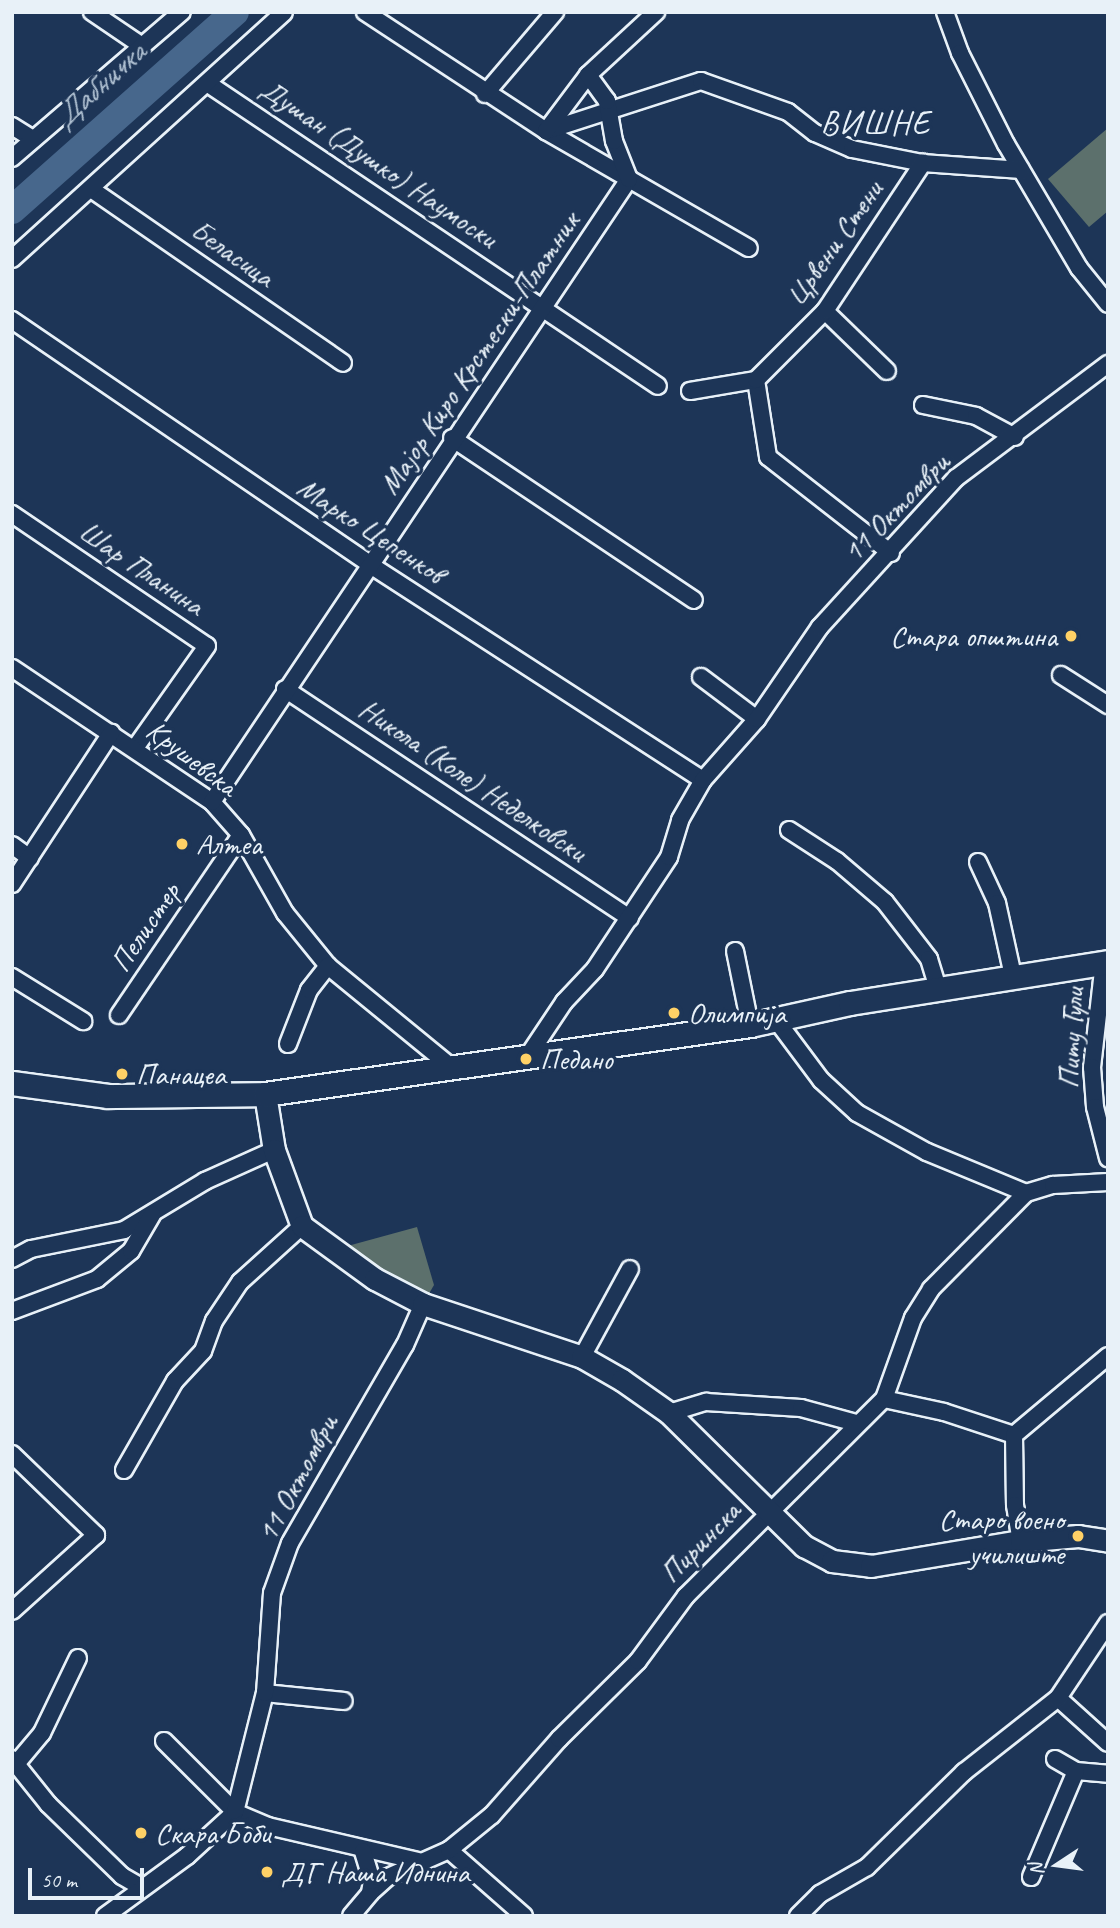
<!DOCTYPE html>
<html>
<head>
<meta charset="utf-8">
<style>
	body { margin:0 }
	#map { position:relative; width:1120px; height:1928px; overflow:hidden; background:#1d3557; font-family:Caveat,sans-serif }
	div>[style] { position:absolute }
	.green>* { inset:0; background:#5c706c }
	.river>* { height:28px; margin:-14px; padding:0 14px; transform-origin:14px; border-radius:14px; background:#47678c }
	.roads { filter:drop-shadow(2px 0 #e8f1f8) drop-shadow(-2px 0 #e8f1f8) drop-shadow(0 2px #e8f1f8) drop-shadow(0 -2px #e8f1f8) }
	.minor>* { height:16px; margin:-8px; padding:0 8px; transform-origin:8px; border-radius:8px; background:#1d3557 }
	.tertiary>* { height:21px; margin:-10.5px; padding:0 10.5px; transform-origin:10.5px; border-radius:10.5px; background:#1d3557 }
	.secondary>* { height:23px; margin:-11.5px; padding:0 11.5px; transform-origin:11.5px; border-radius:11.5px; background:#1d3557 }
	.dots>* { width:19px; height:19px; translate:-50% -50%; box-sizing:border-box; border:4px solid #1d3557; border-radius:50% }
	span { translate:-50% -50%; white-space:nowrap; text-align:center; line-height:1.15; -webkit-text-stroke:7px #1d3557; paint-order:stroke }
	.street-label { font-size:30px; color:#e8f1f8 }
	.poi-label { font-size:30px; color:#e8f1f8 }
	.right { translate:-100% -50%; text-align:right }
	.left { translate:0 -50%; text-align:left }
	.water-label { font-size:32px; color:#b0c1d2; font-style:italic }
	.quarter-label { font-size:33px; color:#e8f1f8; letter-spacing:2px }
	.frame { position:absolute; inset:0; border:14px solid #e8f1f8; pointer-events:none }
	.north { position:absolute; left:1022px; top:1830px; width:70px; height:70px; -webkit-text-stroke:5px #1d3557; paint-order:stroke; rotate:257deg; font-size:19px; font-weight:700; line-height:28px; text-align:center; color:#e8f1f8 }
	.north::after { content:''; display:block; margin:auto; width:24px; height:32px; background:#e8f1f8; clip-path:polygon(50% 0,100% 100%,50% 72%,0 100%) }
	.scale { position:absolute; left:28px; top:1868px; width:116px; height:32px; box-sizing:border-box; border:4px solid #e8f1f8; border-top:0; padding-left:9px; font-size:21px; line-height:24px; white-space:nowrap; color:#e8f1f8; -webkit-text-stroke:5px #1d3557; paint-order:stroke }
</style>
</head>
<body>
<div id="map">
	<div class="green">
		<i style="clip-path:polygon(1108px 128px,1108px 211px,1089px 227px,1048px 179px)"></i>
		<i style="clip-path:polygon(417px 1227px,434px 1285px,423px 1304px,333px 1250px)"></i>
	</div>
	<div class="river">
		<i style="left:12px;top:210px;width:298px;rotate:-41.6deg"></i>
	</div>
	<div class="roads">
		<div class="minor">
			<i style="left:92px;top:12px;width:60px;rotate:34.2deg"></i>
			<i style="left:365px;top:12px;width:217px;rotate:33.3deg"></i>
			<i style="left:546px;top:131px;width:234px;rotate:30deg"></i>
			<i style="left:945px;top:12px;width:44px;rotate:69.9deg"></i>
			<i style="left:960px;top:53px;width:102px;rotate:63.2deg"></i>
			<i style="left:1006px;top:144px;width:144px;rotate:59.5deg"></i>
			<i style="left:1079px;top:268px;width:46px;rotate:51.1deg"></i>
			<i style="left:207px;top:83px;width:543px;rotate:33.89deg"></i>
			<i style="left:485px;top:94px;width:108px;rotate:-49.5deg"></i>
			<i style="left:12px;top:126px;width:25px;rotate:32deg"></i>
			<i style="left:546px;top:131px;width:163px;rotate:-17.9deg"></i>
			<i style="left:701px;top:81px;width:92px;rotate:19.6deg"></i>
			<i style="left:788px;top:112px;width:34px;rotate:38deg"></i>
			<i style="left:815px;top:133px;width:40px;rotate:23.4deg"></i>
			<i style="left:852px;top:149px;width:72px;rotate:11.2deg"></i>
			<i style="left:923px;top:163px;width:98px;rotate:4.1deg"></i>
			<i style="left:546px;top:131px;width:70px;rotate:-53.1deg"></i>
			<i style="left:588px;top:75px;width:93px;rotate:-42.8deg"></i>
			<i style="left:12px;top:158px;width:224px;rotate:-40.7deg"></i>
			<i style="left:91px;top:189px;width:306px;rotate:34.6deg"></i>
			<i style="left:12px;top:259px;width:367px;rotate:-42.2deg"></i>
			<i style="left:825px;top:311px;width:86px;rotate:44.1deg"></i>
			<i style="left:12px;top:320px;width:436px;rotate:34.3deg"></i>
			<i style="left:372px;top:566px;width:394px;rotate:32.9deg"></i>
			<i style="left:756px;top:380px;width:78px;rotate:81.1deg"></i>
			<i style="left:768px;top:457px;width:156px;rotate:38deg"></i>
			<i style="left:690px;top:391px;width:67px;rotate:-9.5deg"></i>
			<i style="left:756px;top:380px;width:98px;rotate:-45deg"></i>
			<i style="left:825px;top:311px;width:178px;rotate:-56.5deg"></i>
			<i style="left:923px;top:405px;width:54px;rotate:11.7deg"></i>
			<i style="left:976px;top:416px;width:44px;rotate:28.3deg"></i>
			<i style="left:452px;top:438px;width:291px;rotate:33.8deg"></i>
			<i style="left:12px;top:514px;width:235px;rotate:34.1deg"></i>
			<i style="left:207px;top:646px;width:125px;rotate:125.2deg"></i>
			<i style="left:12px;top:668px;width:241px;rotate:33.8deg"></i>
			<i style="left:212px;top:802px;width:44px;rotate:48.7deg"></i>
			<i style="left:241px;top:835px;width:90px;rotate:60.6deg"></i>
			<i style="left:285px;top:913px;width:68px;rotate:50.9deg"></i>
			<i style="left:328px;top:966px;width:164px;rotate:39.3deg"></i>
			<i style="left:1061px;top:675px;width:56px;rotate:32.6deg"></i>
			<i style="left:701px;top:677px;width:70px;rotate:36.9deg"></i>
			<i style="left:285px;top:689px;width:414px;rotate:33.6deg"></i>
			<i style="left:212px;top:802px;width:750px;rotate:-56.2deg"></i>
			<i style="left:629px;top:179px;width:41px;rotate:-111.5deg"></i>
			<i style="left:614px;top:141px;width:41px;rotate:-99.9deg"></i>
			<i style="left:607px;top:101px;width:32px;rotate:-126deg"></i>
			<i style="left:789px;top:830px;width:57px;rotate:32.9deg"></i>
			<i style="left:837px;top:861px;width:63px;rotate:40.5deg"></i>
			<i style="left:885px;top:902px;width:72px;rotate:52.3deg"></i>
			<i style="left:929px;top:959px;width:31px;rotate:73deg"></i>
			<i style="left:12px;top:845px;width:22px;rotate:36deg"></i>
			<i style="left:978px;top:862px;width:45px;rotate:65.1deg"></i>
			<i style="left:997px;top:903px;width:75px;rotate:77.6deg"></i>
			<i style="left:12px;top:884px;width:181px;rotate:-56.7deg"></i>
			<i style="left:735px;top:951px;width:76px;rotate:78.5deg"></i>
			<i style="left:1104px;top:962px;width:106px;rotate:96.5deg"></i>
			<i style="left:1092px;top:1067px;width:40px;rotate:85.7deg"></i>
			<i style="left:1095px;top:1107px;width:53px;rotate:75.7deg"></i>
			<i style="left:12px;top:977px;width:84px;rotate:31.8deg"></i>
			<i style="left:119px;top:1015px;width:217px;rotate:-55.9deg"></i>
			<i style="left:777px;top:1021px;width:74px;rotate:53.3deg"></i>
			<i style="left:821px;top:1080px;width:49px;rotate:42.5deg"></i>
			<i style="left:857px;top:1113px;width:80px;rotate:29.1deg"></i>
			<i style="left:927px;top:1152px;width:107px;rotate:22.5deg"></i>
			<i style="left:1026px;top:1193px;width:28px;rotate:-17deg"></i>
			<i style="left:1053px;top:1185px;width:55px;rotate:-3.1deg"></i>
			<i style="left:288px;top:1044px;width:58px;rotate:-68.7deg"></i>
			<i style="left:309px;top:990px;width:31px;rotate:-52deg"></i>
			<i style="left:526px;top:1059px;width:69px;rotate:-56.3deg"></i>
			<i style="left:564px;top:1002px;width:45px;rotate:-46.8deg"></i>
			<i style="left:595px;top:969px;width:134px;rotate:-56.5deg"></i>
			<i style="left:669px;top:857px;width:39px;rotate:-73deg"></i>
			<i style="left:680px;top:820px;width:46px;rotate:-60.1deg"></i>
			<i style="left:703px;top:780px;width:81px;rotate:-48.5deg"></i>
			<i style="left:757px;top:719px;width:112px;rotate:-55.6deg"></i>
			<i style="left:820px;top:627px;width:202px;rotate:-47.6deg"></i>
			<i style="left:956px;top:478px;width:190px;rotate:-36.9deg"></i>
			<i style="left:12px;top:1259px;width:21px;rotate:-28deg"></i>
			<i style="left:31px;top:1249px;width:95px;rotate:-11.5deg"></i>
			<i style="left:124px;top:1230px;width:95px;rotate:-31.2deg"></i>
			<i style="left:205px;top:1181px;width:76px;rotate:-24.2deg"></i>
			<i style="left:12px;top:1311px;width:91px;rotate:-20.6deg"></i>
			<i style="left:97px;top:1279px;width:44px;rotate:-39.5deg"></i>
			<i style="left:131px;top:1251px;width:42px;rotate:-59.7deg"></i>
			<i style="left:582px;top:1357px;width:100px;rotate:-61.4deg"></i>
			<i style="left:884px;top:1399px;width:61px;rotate:12.2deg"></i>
			<i style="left:944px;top:1412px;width:74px;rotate:18.2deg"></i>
			<i style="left:669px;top:1413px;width:39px;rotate:-17deg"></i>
			<i style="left:706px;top:1402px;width:95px;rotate:3.6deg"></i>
			<i style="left:801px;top:1408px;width:57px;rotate:15.3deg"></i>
			<i style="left:1014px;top:1435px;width:123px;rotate:-40deg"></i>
			<i style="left:1014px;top:1435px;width:70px;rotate:89.2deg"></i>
			<i style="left:1015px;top:1505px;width:36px;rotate:81deg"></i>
			<i style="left:12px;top:1454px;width:117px;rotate:44deg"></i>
			<i style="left:96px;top:1535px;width:113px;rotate:137.9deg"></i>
			<i style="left:124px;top:1470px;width:103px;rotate:-60.2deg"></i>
			<i style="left:175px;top:1381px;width:41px;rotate:-47deg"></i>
			<i style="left:203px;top:1351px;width:32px;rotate:-70deg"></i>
			<i style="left:214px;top:1321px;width:47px;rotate:-56.3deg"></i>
			<i style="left:240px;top:1282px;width:84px;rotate:-42.1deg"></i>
			<i style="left:265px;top:1693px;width:79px;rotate:5.8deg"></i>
			<i style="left:1058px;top:1698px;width:67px;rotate:42deg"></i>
			<i style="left:164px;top:1741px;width:100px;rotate:45deg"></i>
			<i style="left:235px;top:1812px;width:36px;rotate:23deg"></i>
			<i style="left:268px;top:1826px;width:154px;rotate:13.1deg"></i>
			<i style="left:12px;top:1759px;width:58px;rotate:51.3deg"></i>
			<i style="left:48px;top:1804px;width:103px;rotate:44.2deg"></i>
			<i style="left:122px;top:1876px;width:20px;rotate:30deg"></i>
			<i style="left:1055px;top:1759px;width:24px;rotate:30deg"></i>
			<i style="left:1076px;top:1771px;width:32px;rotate:5deg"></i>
			<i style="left:16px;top:1764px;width:40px;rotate:-50deg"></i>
			<i style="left:42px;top:1733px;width:83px;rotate:-64.4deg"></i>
			<i style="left:449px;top:1850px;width:100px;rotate:41.3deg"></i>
			<i style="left:1031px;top:1877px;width:115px;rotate:-67deg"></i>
			<i style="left:370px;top:1893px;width:24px;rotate:-42deg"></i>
			<i style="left:388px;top:1877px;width:67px;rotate:-23.9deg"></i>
			<i style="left:449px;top:1850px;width:55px;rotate:-39.1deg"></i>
			<i style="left:492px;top:1815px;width:101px;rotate:-48.6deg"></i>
			<i style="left:559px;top:1739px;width:111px;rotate:-44.6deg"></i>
			<i style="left:638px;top:1661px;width:81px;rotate:-53.6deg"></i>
			<i style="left:686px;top:1596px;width:279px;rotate:-44.9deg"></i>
			<i style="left:884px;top:1399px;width:86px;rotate:-70.3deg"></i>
			<i style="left:913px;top:1318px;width:34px;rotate:-58deg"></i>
			<i style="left:931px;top:1289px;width:135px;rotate:-45.3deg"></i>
			<i style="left:105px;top:1916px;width:102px;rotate:-36.2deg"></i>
			<i style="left:187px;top:1856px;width:65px;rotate:-42.5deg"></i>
			<i style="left:235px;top:1812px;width:123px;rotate:-75.9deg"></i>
			<i style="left:265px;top:1693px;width:100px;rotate:-86deg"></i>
			<i style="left:272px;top:1593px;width:53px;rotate:-70.2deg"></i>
			<i style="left:290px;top:1543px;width:229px;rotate:-59.9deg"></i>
			<i style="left:405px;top:1345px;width:45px;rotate:-66.3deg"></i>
			<i style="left:351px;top:1916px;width:30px;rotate:-50deg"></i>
			<i style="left:370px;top:1893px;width:12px;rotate:-81deg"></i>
			<i style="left:372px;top:1881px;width:31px;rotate:-107deg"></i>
			<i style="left:798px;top:1916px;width:31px;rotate:-45deg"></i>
			<i style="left:820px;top:1894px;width:54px;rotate:-29.9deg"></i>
			<i style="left:867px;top:1867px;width:136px;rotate:-44.4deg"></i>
			<i style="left:964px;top:1772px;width:120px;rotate:-38.2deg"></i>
			<i style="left:1058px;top:1698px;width:90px;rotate:-56.3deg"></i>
		</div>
		<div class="tertiary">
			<i style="left:265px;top:1094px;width:57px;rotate:80.9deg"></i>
			<i style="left:274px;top:1150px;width:81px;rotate:69.8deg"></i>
			<i style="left:302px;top:1226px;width:90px;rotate:36deg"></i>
			<i style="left:375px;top:1279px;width:54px;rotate:27.5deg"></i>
			<i style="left:423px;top:1304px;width:168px;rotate:18.4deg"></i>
			<i style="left:582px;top:1357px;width:46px;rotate:29.9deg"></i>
			<i style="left:622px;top:1380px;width:57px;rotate:35.1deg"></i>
			<i style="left:669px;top:1413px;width:190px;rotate:44.6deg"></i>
			<i style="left:804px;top:1546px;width:32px;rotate:28deg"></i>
			<i style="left:832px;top:1561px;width:39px;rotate:7deg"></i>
			<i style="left:871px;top:1566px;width:152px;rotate:-9.5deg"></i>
			<i style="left:1021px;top:1541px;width:57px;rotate:-5deg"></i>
			<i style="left:1078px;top:1536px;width:30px;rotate:9deg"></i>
		</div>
		<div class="secondary">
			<i style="left:12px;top:1083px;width:97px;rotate:7.7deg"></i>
			<i style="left:108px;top:1096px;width:157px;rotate:-0.7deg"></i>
			<i style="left:265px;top:1094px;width:490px;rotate:-8.1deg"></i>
			<i style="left:750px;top:1025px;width:102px;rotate:-12.4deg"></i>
			<i style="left:850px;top:1003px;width:261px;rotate:-9deg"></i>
		</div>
	</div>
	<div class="dots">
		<i style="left:1071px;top:636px;background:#ffd166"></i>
		<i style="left:182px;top:844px;background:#ffd166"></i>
		<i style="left:674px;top:1013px;background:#ffd166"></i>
		<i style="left:526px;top:1059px;background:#ffd166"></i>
		<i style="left:122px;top:1074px;background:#ffd166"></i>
		<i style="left:1078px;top:1536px;background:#ffd166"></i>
		<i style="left:141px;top:1833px;background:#ffd166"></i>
		<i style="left:267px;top:1872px;background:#ffd166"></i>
	</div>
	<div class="street-label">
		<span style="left:379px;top:163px;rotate:34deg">Душан (Душко) Наумоски</span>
		<span style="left:834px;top:243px;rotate:-55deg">Црвени Стени</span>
		<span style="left:233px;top:253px;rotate:35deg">Беласица</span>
		<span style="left:479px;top:353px;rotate:-56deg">Мајор Киро Крстески-Платник</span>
		<span style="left:896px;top:507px;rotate:-46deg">11 Октомври</span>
		<span style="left:371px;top:530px;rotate:33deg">Марко Цепенков</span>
		<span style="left:142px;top:568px;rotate:34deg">Шар Планина</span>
		<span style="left:192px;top:758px;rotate:37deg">Крушевска</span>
		<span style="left:473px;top:780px;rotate:34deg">Никола (Коле) Неделковски</span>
		<span style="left:145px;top:927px;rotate:-56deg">Пелистер</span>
		<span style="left:1071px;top:1038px;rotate:-87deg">Питу Гули</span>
		<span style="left:297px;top:1478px;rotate:-62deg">11 Октомври</span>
		<span style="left:700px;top:1542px;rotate:-46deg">Пиринска</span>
	</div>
	<div class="poi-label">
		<span class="right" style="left:1057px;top:636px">Стара општина</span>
		<span class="left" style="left:196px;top:844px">Алтеа</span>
		<span class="left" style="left:688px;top:1013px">Олимпија</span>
		<span class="left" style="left:540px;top:1059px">Педано</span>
		<span class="left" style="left:136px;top:1074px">Панацеа</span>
		<span class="right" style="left:1064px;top:1536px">Старо воено<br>училиште</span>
		<span class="left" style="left:155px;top:1833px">Скара Боби</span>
		<span class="left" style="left:281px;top:1872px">ДГ Наша Иднина</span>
	</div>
	<div class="water-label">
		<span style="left:100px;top:85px;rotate:-42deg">Дабничка</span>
	</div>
	<div class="quarter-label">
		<span style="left:876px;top:124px">ВИШНЕ</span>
	</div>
	<div class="frame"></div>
	<div class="north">N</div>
	<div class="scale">50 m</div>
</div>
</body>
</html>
